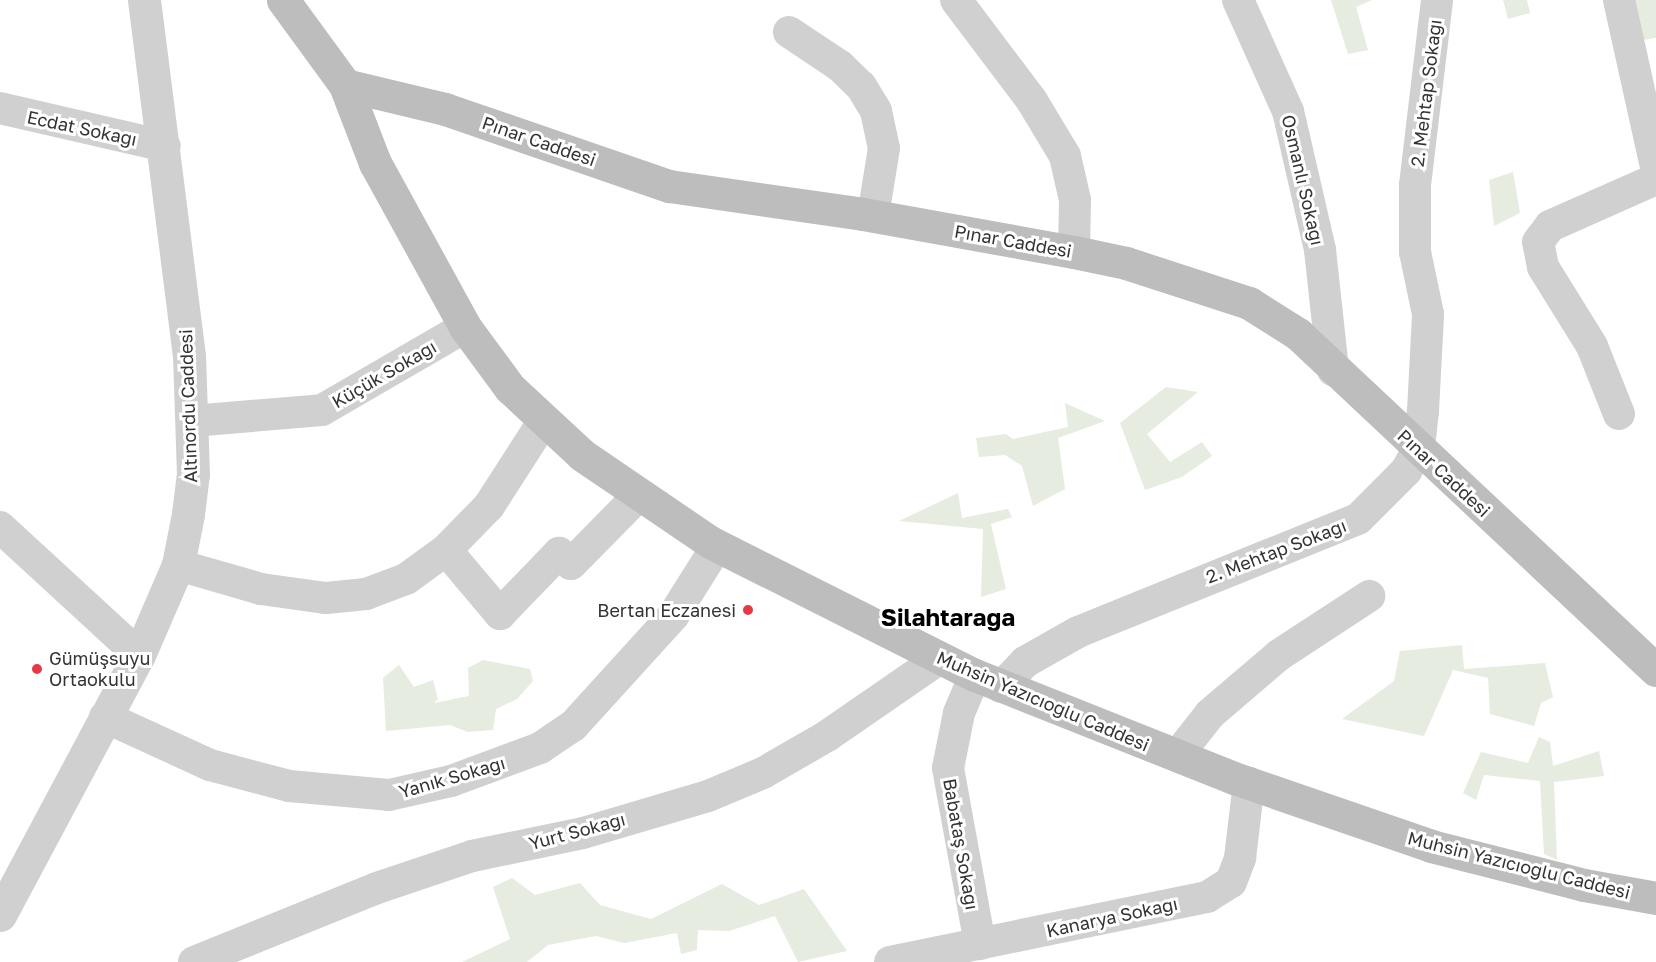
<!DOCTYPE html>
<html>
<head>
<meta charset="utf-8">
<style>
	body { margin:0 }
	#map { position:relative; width:1656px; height:962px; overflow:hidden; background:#fff; font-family:"Golos Text",sans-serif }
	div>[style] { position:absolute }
	.green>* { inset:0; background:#e6ecdf }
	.minor>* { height:32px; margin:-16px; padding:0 16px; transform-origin:16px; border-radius:16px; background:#d0d0d0 }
	.tertiary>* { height:33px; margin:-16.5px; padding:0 16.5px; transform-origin:16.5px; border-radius:16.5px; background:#d0d0d0 }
	.secondary>* { height:33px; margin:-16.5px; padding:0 16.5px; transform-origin:16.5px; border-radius:16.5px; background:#bdbdbd }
	.dots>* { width:16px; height:16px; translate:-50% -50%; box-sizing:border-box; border:3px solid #fff; border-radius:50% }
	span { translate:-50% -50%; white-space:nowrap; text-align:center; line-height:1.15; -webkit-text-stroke:6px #fff; paint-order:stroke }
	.street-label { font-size:18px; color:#333 }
	.poi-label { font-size:18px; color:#333 }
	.right { translate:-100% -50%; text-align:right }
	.left { translate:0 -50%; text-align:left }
	.district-label { font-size:24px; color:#000; font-weight:700 }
</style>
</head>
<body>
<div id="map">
	<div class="green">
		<i style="clip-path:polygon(1331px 0,1372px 0,1356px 7px,1368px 50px,1348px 54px)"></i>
		<i style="clip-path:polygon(1503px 0,1527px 0,1530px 13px,1508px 19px)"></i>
		<i style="clip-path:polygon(1629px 0,1656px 0,1656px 38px,1636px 41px)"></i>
		<i style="clip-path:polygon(1513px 172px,1520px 213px,1494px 226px,1489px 180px)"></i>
		<i style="clip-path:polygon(1166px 387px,1198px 392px,1147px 434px,1170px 462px,1202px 442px,1212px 456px,1182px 477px,1145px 490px,1120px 423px)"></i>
		<i style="clip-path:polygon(1065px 403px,1105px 421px,1058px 438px,1065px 489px,1033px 506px,1022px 466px,1005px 455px,979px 457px,976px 438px,1006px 434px,1013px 439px,1068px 427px)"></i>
		<i style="clip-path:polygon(958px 493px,962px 518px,1008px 509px,1012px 517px,991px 524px,1006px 589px,981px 597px,983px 529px,899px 521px)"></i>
		<i style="clip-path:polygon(1462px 645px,1464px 669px,1545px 663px,1553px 697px,1541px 703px,1534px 726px,1490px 714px,1488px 678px,1453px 670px,1424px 736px,1342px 719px,1394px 681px,1400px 651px)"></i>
		<i style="clip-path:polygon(483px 660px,530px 669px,533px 681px,517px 699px,496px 709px,493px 730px,468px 732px,450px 725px,386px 731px,383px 678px,399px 665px,414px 687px,433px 680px,438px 699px,434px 703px,469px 696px,468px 668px)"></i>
		<i style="clip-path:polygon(1539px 737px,1550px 742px,1553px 766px,1599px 751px,1604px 776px,1554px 782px,1557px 860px,1544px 854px,1540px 781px,1484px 775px,1476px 800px,1463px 793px,1481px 752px,1528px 763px)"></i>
		<i style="clip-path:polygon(512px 878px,535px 895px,580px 883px,600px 905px,651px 919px,722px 884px,759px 905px,804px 889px,847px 951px,798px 962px,775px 916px,729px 931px,698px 930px,697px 950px,681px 954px,677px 933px,624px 943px,596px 936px,548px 945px,527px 962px,462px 962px,510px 939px,493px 887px)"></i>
	</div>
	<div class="minor">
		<i style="left:956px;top:0;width:126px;rotate:53deg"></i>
		<i style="left:1032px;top:101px;width:64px;rotate:59deg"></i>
		<i style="left:1065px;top:156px;width:45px;rotate:77.2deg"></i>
		<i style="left:1075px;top:200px;width:52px;rotate:91.1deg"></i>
		<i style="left:1238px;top:0;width:122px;rotate:65.8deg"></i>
		<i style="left:1288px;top:111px;width:143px;rotate:77deg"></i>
		<i style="left:1320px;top:250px;width:121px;rotate:83.8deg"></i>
		<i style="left:1619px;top:0;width:171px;rotate:77.5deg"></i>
		<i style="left:789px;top:32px;width:61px;rotate:33.7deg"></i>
		<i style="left:840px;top:66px;width:29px;rotate:44deg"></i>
		<i style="left:861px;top:86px;width:29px;rotate:59deg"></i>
		<i style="left:876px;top:111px;width:38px;rotate:78deg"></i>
		<i style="left:884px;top:148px;width:69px;rotate:99.2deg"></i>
		<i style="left:0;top:108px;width:169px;rotate:13deg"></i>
		<i style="left:1619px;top:414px;width:73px;rotate:-111.7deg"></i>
		<i style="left:1592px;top:346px;width:93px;rotate:-121.8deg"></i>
		<i style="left:1543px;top:267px;width:25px;rotate:-101deg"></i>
		<i style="left:1538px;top:242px;width:20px;rotate:-53deg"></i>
		<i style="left:1550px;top:226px;width:116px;rotate:-23.9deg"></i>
		<i style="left:192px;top:421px;width:130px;rotate:-4.8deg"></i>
		<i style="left:322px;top:410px;width:165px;rotate:-30.1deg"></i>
		<i style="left:0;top:527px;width:189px;rotate:42.6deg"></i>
		<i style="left:446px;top:550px;width:84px;rotate:49.8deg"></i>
		<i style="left:500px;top:614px;width:85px;rotate:-46deg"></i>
		<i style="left:559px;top:553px;width:16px;rotate:43deg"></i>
		<i style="left:571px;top:564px;width:95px;rotate:-45.4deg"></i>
		<i style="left:178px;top:565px;width:86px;rotate:16.1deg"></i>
		<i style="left:261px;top:589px;width:66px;rotate:7.9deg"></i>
		<i style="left:326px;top:598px;width:40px;rotate:-5.7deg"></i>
		<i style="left:366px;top:594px;width:43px;rotate:-20.6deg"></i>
		<i style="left:406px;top:579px;width:49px;rotate:-35.9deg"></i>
		<i style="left:446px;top:550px;width:62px;rotate:-45.7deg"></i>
		<i style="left:489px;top:506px;width:100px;rotate:-57.3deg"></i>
		<i style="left:975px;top:675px;width:41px;rotate:112.8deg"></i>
		<i style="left:959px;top:713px;width:56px;rotate:101.3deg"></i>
		<i style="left:948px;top:768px;width:179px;rotate:79.7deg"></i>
		<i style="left:1001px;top:687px;width:35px;rotate:-46deg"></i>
		<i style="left:1025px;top:662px;width:61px;rotate:-29.5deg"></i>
		<i style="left:1078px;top:632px;width:302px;rotate:-22deg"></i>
		<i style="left:1358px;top:519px;width:68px;rotate:-45deg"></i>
		<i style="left:1406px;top:471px;width:26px;rotate:-61deg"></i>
		<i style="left:1419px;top:448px;width:37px;rotate:-84deg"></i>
		<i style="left:1423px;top:411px;width:97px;rotate:-87deg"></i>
		<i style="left:1428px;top:314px;width:63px;rotate:-101.8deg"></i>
		<i style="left:1415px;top:252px;width:67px;rotate:-90deg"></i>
		<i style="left:1415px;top:185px;width:186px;rotate:-83.2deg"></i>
		<i style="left:105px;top:717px;width:115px;rotate:24.6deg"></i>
		<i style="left:210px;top:765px;width:82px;rotate:14.9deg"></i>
		<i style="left:289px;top:786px;width:100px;rotate:5.1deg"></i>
		<i style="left:389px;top:795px;width:64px;rotate:-12.7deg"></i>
		<i style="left:451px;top:781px;width:95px;rotate:-20.3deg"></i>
		<i style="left:540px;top:748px;width:40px;rotate:-34deg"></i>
		<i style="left:573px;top:726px;width:149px;rotate:-47.7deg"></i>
		<i style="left:673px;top:616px;width:83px;rotate:-57.8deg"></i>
		<i style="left:1177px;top:756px;width:53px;rotate:-51.8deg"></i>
		<i style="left:1210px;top:714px;width:91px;rotate:-40.5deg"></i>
		<i style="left:1279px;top:655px;width:108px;rotate:-33.2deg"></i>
		<i style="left:194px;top:962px;width:197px;rotate:-22deg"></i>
		<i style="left:377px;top:888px;width:100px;rotate:-18.6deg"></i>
		<i style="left:472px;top:856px;width:113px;rotate:-11.7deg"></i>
		<i style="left:583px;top:833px;width:130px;rotate:-16.5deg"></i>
		<i style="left:708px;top:796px;width:60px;rotate:-22.7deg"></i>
		<i style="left:763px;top:773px;width:74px;rotate:-30deg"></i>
		<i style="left:827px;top:736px;width:137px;rotate:-34.6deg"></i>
		<i style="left:890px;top:962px;width:324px;rotate:-11.6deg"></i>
		<i style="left:1207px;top:897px;width:28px;rotate:-32deg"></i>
		<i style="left:1231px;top:882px;width:26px;rotate:-69deg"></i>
		<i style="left:1240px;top:858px;width:76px;rotate:-83.2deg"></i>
	</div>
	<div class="tertiary">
		<i style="left:0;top:915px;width:295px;rotate:-61.9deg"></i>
		<i style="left:139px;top:655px;width:98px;rotate:-66.6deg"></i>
		<i style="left:178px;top:565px;width:52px;rotate:-78.9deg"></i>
		<i style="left:188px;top:514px;width:39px;rotate:-83deg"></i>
		<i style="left:193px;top:475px;width:119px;rotate:-91.9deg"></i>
		<i style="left:189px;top:356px;width:359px;rotate:-97.2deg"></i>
	</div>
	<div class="secondary">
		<i style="left:283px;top:0;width:105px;rotate:53.9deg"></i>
		<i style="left:345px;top:85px;width:103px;rotate:13.5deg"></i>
		<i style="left:445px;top:109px;width:237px;rotate:19deg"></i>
		<i style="left:669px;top:186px;width:196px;rotate:8.2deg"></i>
		<i style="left:863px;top:214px;width:214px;rotate:10.2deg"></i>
		<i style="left:1074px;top:252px;width:53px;rotate:11.9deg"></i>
		<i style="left:1126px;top:263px;width:129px;rotate:18deg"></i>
		<i style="left:1249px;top:303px;width:58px;rotate:32.3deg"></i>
		<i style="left:1298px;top:334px;width:491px;rotate:43.2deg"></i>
		<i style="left:345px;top:85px;width:84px;rotate:69deg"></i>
		<i style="left:375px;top:163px;width:187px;rotate:61.2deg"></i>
		<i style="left:465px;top:327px;width:76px;rotate:53.6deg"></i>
		<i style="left:510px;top:388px;width:98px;rotate:42.9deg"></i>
		<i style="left:582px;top:455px;width:155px;rotate:34.2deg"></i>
		<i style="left:710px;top:542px;width:297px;rotate:26.7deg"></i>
		<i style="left:975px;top:675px;width:279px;rotate:21.7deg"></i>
		<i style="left:1234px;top:778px;width:208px;rotate:19deg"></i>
		<i style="left:1431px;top:846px;width:158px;rotate:14.3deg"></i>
		<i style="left:1584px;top:885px;width:73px;rotate:10.2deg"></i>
	</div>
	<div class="dots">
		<i style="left:748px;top:610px;background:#e63946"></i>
		<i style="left:37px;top:669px;background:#e63946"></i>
	</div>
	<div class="street-label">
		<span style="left:1426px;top:93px;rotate:-83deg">2. Mehtap Sokağı</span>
		<span style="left:82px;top:128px;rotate:12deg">Ecdat Sokağı</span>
		<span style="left:539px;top:141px;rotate:19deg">Pınar Caddesi</span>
		<span style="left:1303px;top:180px;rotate:77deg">Osmanlı Sokağı</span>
		<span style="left:1013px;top:241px;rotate:10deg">Pınar Caddesi</span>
		<span style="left:384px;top:374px;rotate:-30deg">Küçük Sokağı</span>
		<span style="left:188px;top:406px;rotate:-92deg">Altınordu Caddesi</span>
		<span style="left:1444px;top:473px;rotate:43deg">Pınar Caddesi</span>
		<span style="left:1276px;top:551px;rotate:-21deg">2. Mehtap Sokağı</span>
		<span style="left:1043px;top:701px;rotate:23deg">Muhsin Yazıcıoğlu Caddesi</span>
		<span style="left:452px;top:777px;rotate:-16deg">Yanık Sokağı</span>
		<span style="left:577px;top:831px;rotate:-15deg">Yurt Sokağı</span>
		<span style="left:961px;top:844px;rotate:80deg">Babataş Sokağı</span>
		<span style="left:1519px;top:865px;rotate:14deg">Muhsin Yazıcıoğlu Caddesi</span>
		<span style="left:1112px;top:917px;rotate:-12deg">Kanarya Sokağı</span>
	</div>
	<div class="poi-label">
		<span class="right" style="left:736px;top:610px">Bertan Eczanesi</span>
		<span class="left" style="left:49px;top:669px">Gümüşsuyu<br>Ortaokulu</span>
	</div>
	<div class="district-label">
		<span style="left:948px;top:617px">Silahtarağa</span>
	</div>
</div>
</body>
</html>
